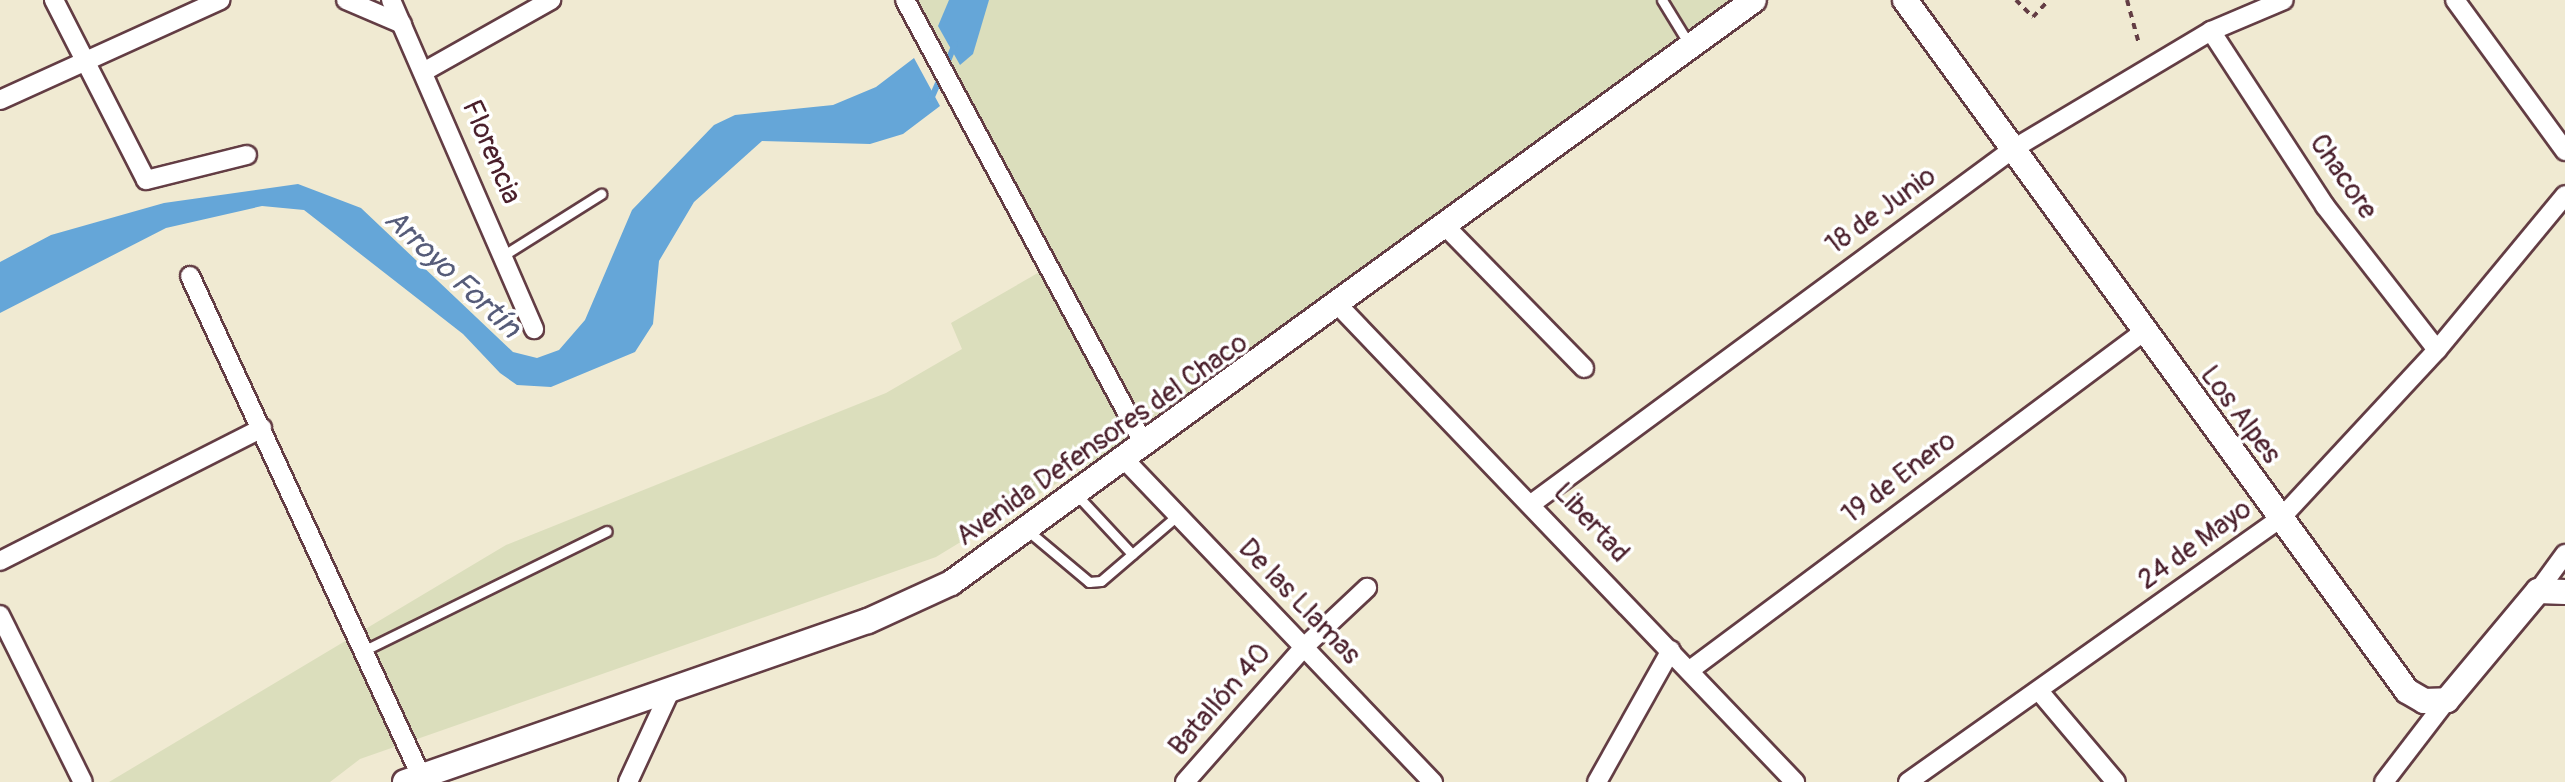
<!DOCTYPE html>
<html>
<head>
<meta charset="utf-8">
<style>
	body { margin:0 }
	#map { position:relative; width:2565px; height:782px; overflow:hidden; background:#f0ead2; font-family:Pangolin,sans-serif }
	div>[style] { position:absolute }
	.built>* { inset:0; background:#dbdebc }
	.water>* { inset:0; background:#65a6d8 }
	.stream>* { height:6px; margin:-3px; padding:0 3px; transform-origin:3px; border-radius:3px; background:#65a6d8 }
	.path>* { height:4px; margin-top:-2px; transform-origin:0; background:repeating-linear-gradient(90deg,#633d44 0 6px,transparent 0 12px) }
	.roads { filter:drop-shadow(2px 0 #633d44) drop-shadow(-2px 0 #633d44) drop-shadow(0 2px #633d44) drop-shadow(0 -2px #633d44) }
	.lane>* { height:9px; margin:-4.5px; padding:0 4.5px; transform-origin:4.5px; border-radius:4.5px; background:#fff }
	.street>* { height:18px; margin:-9px; padding:0 9px; transform-origin:9px; border-radius:9px; background:#fff }
	.secondary>* { height:24px; margin:-12px; padding:0 12px; transform-origin:12px; border-radius:12px; background:#fff }
	span { translate:-50% -50%; white-space:nowrap; text-align:center; line-height:1.15; -webkit-text-stroke:7px #fff; paint-order:stroke }
	.street-label { font-size:28px; color:#4a1f2b }
	.water-label { font-size:30px; color:#565c79; font-style:italic }
</style>
</head>
<body>
<div id="map">
	<div class="built">
		<i style="clip-path:polygon(915px 0,1753px 0,1145px 446px)"></i>
		<i style="clip-path:polygon(1043px 270px,1128px 440px,936px 557px,360px 759px,330px 782px,109px 782px,506px 545px,886px 393px,962px 349px,951px 323px)"></i>
	</div>
	<div class="water">
		<i style="clip-path:polygon(949px 0,989px 0,973px 54px,960px 65px,938px 26px)"></i>
		<i style="clip-path:polygon(914px 58px,940px 106px,903px 134px,870px 144px,762px 141px,694px 202px,659px 261px,653px 324px,635px 352px,551px 387px,517px 385px,500px 373px,463px 334px,304px 210px,262px 206px,166px 228px,0 313px,0 262px,51px 235px,164px 203px,298px 184px,361px 208px,513px 352px,537px 358px,559px 350px,585px 320px,632px 210px,714px 125px,735px 115px,833px 105px,876px 87px)"></i>
	</div>
	<div class="stream">
		<i style="left:946px;top:66px;width:24px;rotate:-68deg"></i>
		<i style="left:931px;top:99px;width:24px;rotate:-66deg"></i>
	</div>
	<div class="path">
		<i style="left:2016px;top:0;width:24px;rotate:45deg"></i>
		<i style="left:2033px;top:17px;width:23px;rotate:-47deg"></i>
		<i style="left:2127px;top:0;width:46px;rotate:74.7deg"></i>
	</div>
	<div class="roads">
		<div class="lane">
			<i style="left:1662px;top:0;width:52px;rotate:58.5deg"></i>
			<i style="left:504px;top:255px;width:115px;rotate:-32.2deg"></i>
			<i style="left:1077px;top:495px;width:81px;rotate:47deg"></i>
			<i style="left:1027px;top:530px;width:81px;rotate:40deg"></i>
			<i style="left:1089px;top:582px;width:12px;rotate:-5deg"></i>
			<i style="left:1101px;top:581px;width:101px;rotate:-40.6deg"></i>
			<i style="left:367px;top:649px;width:267px;rotate:-26.2deg"></i>
		</div>
		<div class="street">
			<i style="left:54px;top:0;width:202px;rotate:62.9deg"></i>
			<i style="left:146px;top:180px;width:104px;rotate:-13.9deg"></i>
			<i style="left:346px;top:0;width:61px;rotate:23.2deg"></i>
			<i style="left:391px;top:0;width:359px;rotate:66.5deg"></i>
			<i style="left:905px;top:0;width:506px;rotate:61.71deg"></i>
			<i style="left:2455px;top:0;width:187px;rotate:53.9deg"></i>
			<i style="left:2211px;top:31px;width:209px;rotate:56.9deg"></i>
			<i style="left:2325px;top:206px;width:182px;rotate:52.1deg"></i>
			<i style="left:425px;top:71px;width:145px;rotate:-29.4deg"></i>
			<i style="left:0;top:100px;width:242px;rotate:-24.4deg"></i>
			<i style="left:1447px;top:228px;width:196px;rotate:45.6deg"></i>
			<i style="left:190px;top:276px;width:551px;rotate:65.2deg"></i>
			<i style="left:1340px;top:307px;width:658px;rotate:46.23deg"></i>
			<i style="left:1125px;top:460px;width:446px;rotate:46.3deg"></i>
			<i style="left:1534px;top:502px;width:595px;rotate:-36.39deg"></i>
			<i style="left:2013px;top:149px;width:230px;rotate:-30.8deg"></i>
			<i style="left:2211px;top:31px;width:79px;rotate:-23deg"></i>
			<i style="left:0;top:561px;width:294px;rotate:-26.9deg"></i>
			<i style="left:2538px;top:591px;width:46px;rotate:-53.9deg"></i>
			<i style="left:0;top:615px;width:186px;rotate:63.6deg"></i>
			<i style="left:1690px;top:670px;width:564px;rotate:-36.71deg"></i>
			<i style="left:2039px;top:691px;width:119px;rotate:49.8deg"></i>
			<i style="left:628px;top:782px;width:102px;rotate:-65.2deg"></i>
			<i style="left:1185px;top:782px;width:179px;rotate:-48.6deg"></i>
			<i style="left:1303px;top:648px;width:88px;rotate:-43.2deg"></i>
			<i style="left:1597px;top:782px;width:151px;rotate:-60.7deg"></i>
			<i style="left:1908px;top:782px;width:456px;rotate:-35.3deg"></i>
			<i style="left:2280px;top:519px;width:231px;rotate:-47.1deg"></i>
			<i style="left:2437px;top:350px;width:201px;rotate:-50.4deg"></i>
			<i style="left:2384px;top:782px;width:103px;rotate:-52.5deg"></i>
		</div>
		<div class="secondary">
			<i style="left:1905px;top:0;width:854px;rotate:54deg"></i>
			<i style="left:2407px;top:691px;width:20px;rotate:30deg"></i>
			<i style="left:2424px;top:701px;width:23px;rotate:-2deg"></i>
			<i style="left:2447px;top:700px;width:142px;rotate:-50.1deg"></i>
			<i style="left:2538px;top:591px;width:27px;rotate:2deg"></i>
			<i style="left:405px;top:782px;width:490px;rotate:-19.2deg"></i>
			<i style="left:868px;top:621px;width:91px;rotate:-24.6deg"></i>
			<i style="left:951px;top:583px;width:992px;rotate:-35.98deg"></i>
		</div>
	</div>
	<div class="street-label">
		<span style="left:491px;top:152px;rotate:67deg">Florencia</span>
		<span style="left:2343px;top:177px;rotate:55deg">Chacore</span>
		<span style="left:1881px;top:211px;rotate:-36deg">18 de Junio</span>
		<span style="left:2240px;top:415px;rotate:53deg">Los Alpes</span>
		<span style="left:1102px;top:440px;rotate:-35deg">Avenida Defensores del Chaco</span>
		<span style="left:1899px;top:478px;rotate:-37deg">19 de Enero</span>
		<span style="left:1591px;top:523px;rotate:47deg">Libertad</span>
		<span style="left:2195px;top:545px;rotate:-36deg">24 de Mayo</span>
		<span style="left:1299px;top:602px;rotate:46deg">De las Llamas</span>
		<span style="left:1220px;top:700px;rotate:-49deg">Batallón 40</span>
	</div>
	<div class="water-label">
		<span style="left:452px;top:274px;rotate:43deg">Arroyo Fortín</span>
	</div>
</div>
</body>
</html>
